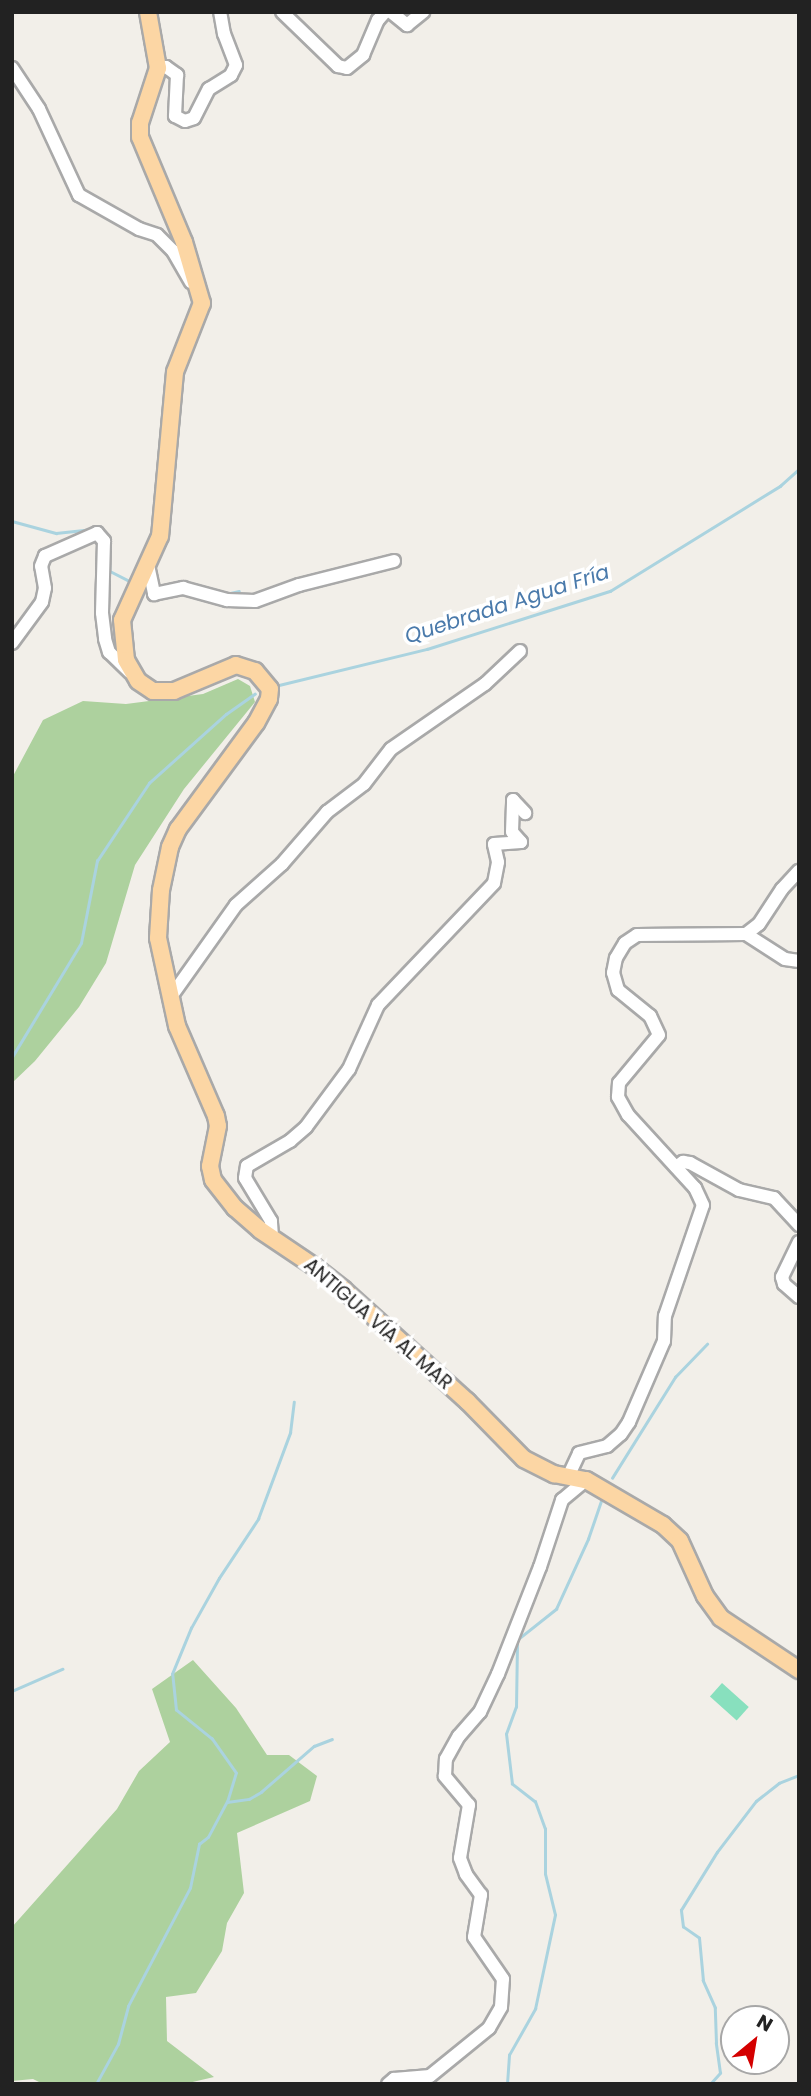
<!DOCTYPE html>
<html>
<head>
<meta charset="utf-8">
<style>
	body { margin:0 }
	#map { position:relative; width:811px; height:2096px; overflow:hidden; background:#f2efe9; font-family:Poppins,sans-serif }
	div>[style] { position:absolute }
	.forest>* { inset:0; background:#add19e }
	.pitch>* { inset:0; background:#88e0be; transform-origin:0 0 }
	.stream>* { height:2.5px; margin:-1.25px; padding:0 1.25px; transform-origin:1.25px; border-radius:1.25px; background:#aad3df }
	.roads { filter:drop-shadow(2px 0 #a9a9a9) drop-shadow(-2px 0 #a9a9a9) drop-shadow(0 2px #a9a9a9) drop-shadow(0 -2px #a9a9a9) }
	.minor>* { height:12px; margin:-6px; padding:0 6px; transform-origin:6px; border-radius:6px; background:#fff }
	.major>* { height:16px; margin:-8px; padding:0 8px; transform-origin:8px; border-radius:8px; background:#fcd6a4 }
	span { translate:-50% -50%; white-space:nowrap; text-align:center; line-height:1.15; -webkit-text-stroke:7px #fff; paint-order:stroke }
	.street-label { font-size:19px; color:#222 }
	.water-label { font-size:21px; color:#4a7aab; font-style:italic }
	.frame { position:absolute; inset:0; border:14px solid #222; pointer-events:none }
	.north { position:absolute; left:720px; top:2005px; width:70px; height:70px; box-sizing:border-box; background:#fff; border:2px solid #a7a7a7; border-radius:50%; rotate:30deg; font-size:19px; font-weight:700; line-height:28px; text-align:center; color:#222 }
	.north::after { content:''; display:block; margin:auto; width:24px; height:32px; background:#d40000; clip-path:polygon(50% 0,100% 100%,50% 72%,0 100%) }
</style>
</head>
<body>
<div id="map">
	<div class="forest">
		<i style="clip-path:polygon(238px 679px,250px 686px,255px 702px,184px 789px,135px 865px,106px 963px,79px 1007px,35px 1061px,12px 1083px,12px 778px,43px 720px,83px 701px,126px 704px,203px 694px)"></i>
		<i style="clip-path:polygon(193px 1660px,236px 1708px,267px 1755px,289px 1755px,317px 1776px,310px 1801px,237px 1833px,244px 1893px,227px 1923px,222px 1951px,196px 1993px,166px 1997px,167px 2041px,214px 2077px,184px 2084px,43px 2084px,33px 2079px,12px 2081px,12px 1927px,117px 1809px,139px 1771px,170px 1742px,152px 1689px)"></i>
	</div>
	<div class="pitch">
		<i style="left:722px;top:1683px;width:36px;height:18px;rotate:42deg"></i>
	</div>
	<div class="stream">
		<i style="left:12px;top:521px;width:46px;rotate:15.3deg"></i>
		<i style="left:56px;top:533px;width:37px;rotate:-6deg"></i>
		<i style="left:109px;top:543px;width:28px;rotate:88deg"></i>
		<i style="left:110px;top:571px;width:25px;rotate:27deg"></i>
		<i style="left:226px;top:594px;width:13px;rotate:-13deg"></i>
		<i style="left:279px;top:685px;width:152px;rotate:-13.7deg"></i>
		<i style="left:427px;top:649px;width:192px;rotate:-17.6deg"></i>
		<i style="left:610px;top:591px;width:200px;rotate:-31.7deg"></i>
		<i style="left:780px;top:486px;width:25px;rotate:-42deg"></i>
		<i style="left:12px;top:1057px;width:133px;rotate:-58.8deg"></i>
		<i style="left:81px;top:943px;width:84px;rotate:-79deg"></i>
		<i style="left:97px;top:861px;width:94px;rotate:-56.3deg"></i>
		<i style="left:149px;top:783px;width:103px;rotate:-41.9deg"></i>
		<i style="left:226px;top:714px;width:35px;rotate:-35deg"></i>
		<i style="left:612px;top:1478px;width:119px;rotate:-58deg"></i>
		<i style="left:675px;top:1377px;width:46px;rotate:-45.9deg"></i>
		<i style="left:12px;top:1691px;width:55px;rotate:-23.7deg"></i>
		<i style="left:227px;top:1802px;width:30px;rotate:-73deg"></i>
		<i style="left:236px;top:1773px;width:42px;rotate:-125.2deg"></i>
		<i style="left:212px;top:1739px;width:46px;rotate:-141.1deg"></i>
		<i style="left:176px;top:1710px;width:36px;rotate:-96deg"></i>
		<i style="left:172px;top:1674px;width:50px;rotate:-67.6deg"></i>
		<i style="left:191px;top:1628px;width:57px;rotate:-60.8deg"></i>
		<i style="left:219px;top:1578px;width:71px;rotate:-56.5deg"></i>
		<i style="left:258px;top:1519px;width:92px;rotate:-69.6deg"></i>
		<i style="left:290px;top:1433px;width:31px;rotate:-83deg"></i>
		<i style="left:96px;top:2084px;width:46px;rotate:-61.2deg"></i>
		<i style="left:118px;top:2044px;width:39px;rotate:-75deg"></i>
		<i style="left:128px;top:2006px;width:133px;rotate:-62.3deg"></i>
		<i style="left:190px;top:1888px;width:45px;rotate:-78.4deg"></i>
		<i style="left:199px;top:1844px;width:11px;rotate:-38deg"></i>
		<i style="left:208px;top:1837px;width:40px;rotate:-62deg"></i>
		<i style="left:227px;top:1802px;width:22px;rotate:-8deg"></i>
		<i style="left:249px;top:1799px;width:14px;rotate:-30deg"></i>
		<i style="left:261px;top:1792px;width:70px;rotate:-41deg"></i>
		<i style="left:314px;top:1746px;width:19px;rotate:-21deg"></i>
		<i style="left:507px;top:2084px;width:29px;rotate:-86deg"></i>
		<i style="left:509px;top:2055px;width:53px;rotate:-60.5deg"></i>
		<i style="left:535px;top:2009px;width:96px;rotate:-78deg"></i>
		<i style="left:555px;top:1915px;width:42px;rotate:-103.7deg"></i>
		<i style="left:545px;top:1874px;width:45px;rotate:-90deg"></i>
		<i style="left:545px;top:1829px;width:29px;rotate:-110deg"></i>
		<i style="left:535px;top:1802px;width:29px;rotate:-142deg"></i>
		<i style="left:512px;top:1784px;width:50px;rotate:-96.8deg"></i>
		<i style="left:506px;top:1734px;width:29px;rotate:-70deg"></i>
		<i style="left:516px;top:1707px;width:67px;rotate:-89.1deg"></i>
		<i style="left:517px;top:1640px;width:50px;rotate:-38.5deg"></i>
		<i style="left:556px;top:1609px;width:77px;rotate:-65.4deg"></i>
		<i style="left:588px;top:1539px;width:40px;rotate:-71.1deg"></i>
		<i style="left:710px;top:2084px;width:15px;rotate:-48deg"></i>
		<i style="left:720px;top:2073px;width:30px;rotate:-98deg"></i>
		<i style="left:716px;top:2043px;width:35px;rotate:-92deg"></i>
		<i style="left:715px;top:2008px;width:30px;rotate:-114deg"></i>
		<i style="left:703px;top:1981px;width:43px;rotate:-95.3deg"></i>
		<i style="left:699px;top:1938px;width:19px;rotate:-145deg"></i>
		<i style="left:683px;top:1927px;width:17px;rotate:-97deg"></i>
		<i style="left:681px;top:1910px;width:68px;rotate:-58.2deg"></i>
		<i style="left:717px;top:1852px;width:64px;rotate:-52.6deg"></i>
		<i style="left:756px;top:1801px;width:29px;rotate:-38deg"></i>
		<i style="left:779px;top:1783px;width:22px;rotate:-22deg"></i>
	</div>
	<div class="roads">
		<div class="minor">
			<i style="left:282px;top:12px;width:78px;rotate:44deg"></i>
			<i style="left:338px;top:66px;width:9px;rotate:13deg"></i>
			<i style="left:347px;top:68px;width:21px;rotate:-39deg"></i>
			<i style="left:363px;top:55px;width:38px;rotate:-67deg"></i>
			<i style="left:378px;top:20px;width:11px;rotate:-49deg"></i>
			<i style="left:391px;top:12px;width:21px;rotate:39deg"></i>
			<i style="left:407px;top:25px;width:21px;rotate:-39deg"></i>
			<i style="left:12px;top:68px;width:49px;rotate:56.6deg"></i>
			<i style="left:39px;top:109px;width:95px;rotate:65.1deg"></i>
			<i style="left:79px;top:195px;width:69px;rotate:29.5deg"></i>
			<i style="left:139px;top:229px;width:19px;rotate:18deg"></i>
			<i style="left:157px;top:235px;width:23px;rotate:45deg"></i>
			<i style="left:173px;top:251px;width:36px;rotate:60deg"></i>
			<i style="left:158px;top:68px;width:8px;rotate:-7deg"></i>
			<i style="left:166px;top:67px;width:14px;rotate:36deg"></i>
			<i style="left:177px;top:75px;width:41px;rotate:92.8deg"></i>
			<i style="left:175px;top:116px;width:11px;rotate:27deg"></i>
			<i style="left:185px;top:121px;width:9px;rotate:-18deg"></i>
			<i style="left:194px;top:118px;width:33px;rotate:-63deg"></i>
			<i style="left:209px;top:89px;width:26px;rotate:-32deg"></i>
			<i style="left:231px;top:75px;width:11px;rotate:-63deg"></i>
			<i style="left:236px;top:65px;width:33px;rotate:-111deg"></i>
			<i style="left:224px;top:34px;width:22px;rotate:-100deg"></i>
			<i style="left:148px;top:565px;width:30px;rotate:78deg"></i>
			<i style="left:154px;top:594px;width:30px;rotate:-12deg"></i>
			<i style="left:183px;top:588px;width:46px;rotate:15.3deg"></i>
			<i style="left:227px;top:600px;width:28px;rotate:2deg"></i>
			<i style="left:255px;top:601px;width:47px;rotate:-20deg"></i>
			<i style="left:299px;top:585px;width:98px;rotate:-14.2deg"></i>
			<i style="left:12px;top:643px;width:51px;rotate:-53.8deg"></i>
			<i style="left:42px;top:602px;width:14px;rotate:-78deg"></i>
			<i style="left:45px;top:588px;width:22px;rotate:-100deg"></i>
			<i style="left:41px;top:566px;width:11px;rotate:-68deg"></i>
			<i style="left:45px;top:556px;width:57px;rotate:-23.9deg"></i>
			<i style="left:97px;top:533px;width:11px;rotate:49deg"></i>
			<i style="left:104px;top:541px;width:72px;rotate:91.6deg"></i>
			<i style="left:102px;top:613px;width:26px;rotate:83deg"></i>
			<i style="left:105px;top:639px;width:14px;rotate:73deg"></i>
			<i style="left:109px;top:652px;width:29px;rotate:44deg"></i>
			<i style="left:746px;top:934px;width:46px;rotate:32.7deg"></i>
			<i style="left:785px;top:959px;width:14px;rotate:8deg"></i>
			<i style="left:170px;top:998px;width:114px;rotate:-54.6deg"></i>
			<i style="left:236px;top:905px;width:62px;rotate:-41.7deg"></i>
			<i style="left:282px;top:864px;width:69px;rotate:-49.1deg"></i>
			<i style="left:327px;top:812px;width:46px;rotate:-37.1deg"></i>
			<i style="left:364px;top:784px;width:44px;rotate:-52.4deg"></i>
			<i style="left:391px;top:749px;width:114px;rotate:-34.7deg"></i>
			<i style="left:485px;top:684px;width:48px;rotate:-43.3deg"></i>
			<i style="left:676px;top:1167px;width:9px;rotate:-36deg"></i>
			<i style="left:683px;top:1162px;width:7px;rotate:8deg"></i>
			<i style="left:690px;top:1163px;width:56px;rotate:28.9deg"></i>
			<i style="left:739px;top:1190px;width:36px;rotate:13deg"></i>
			<i style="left:774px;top:1198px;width:37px;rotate:47deg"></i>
			<i style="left:272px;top:1237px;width:16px;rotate:-94deg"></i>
			<i style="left:271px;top:1221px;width:50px;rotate:-121.2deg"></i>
			<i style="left:245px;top:1178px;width:12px;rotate:-81deg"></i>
			<i style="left:247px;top:1166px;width:50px;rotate:-30.2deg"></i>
			<i style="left:290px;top:1141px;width:21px;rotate:-41deg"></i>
			<i style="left:306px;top:1127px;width:72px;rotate:-53.4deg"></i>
			<i style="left:349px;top:1069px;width:70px;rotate:-65.6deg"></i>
			<i style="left:378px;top:1005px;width:168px;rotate:-46.4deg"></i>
			<i style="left:494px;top:883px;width:21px;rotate:-79deg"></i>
			<i style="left:498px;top:862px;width:18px;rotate:-103deg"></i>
			<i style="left:494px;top:844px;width:27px;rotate:-4deg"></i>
			<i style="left:521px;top:842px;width:13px;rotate:-132deg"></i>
			<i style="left:512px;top:832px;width:32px;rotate:-88deg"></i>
			<i style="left:513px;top:800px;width:18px;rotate:47deg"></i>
			<i style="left:799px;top:1242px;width:39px;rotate:116deg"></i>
			<i style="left:782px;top:1277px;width:7px;rotate:74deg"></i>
			<i style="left:784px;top:1284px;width:20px;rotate:41deg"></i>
			<i style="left:568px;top:1477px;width:26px;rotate:-65deg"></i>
			<i style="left:579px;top:1453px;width:29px;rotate:-14deg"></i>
			<i style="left:607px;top:1446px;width:18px;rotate:-41deg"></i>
			<i style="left:621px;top:1434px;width:14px;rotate:-56deg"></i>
			<i style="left:629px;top:1422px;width:88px;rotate:-66.6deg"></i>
			<i style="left:664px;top:1341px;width:25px;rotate:-88deg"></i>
			<i style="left:665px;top:1316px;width:117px;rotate:-71.1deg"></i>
			<i style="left:703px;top:1205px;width:19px;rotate:-115deg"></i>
			<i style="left:695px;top:1188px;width:99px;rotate:-132.5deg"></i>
			<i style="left:628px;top:1115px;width:21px;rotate:-119deg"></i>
			<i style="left:618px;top:1097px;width:14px;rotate:-86deg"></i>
			<i style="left:619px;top:1083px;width:62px;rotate:-50.2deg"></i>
			<i style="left:659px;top:1035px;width:21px;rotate:-115deg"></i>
			<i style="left:650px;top:1016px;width:41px;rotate:-140.9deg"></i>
			<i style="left:618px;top:990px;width:18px;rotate:-106deg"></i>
			<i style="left:613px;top:973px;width:15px;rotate:-79deg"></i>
			<i style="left:616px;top:958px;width:17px;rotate:-59deg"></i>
			<i style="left:625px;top:943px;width:14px;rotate:-34deg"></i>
			<i style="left:637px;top:935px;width:109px;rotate:-0.5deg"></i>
			<i style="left:746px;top:934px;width:16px;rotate:-38deg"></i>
			<i style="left:759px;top:924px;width:42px;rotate:-56.7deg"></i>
			<i style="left:782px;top:889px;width:25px;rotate:-47deg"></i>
			<i style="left:388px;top:2084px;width:8px;rotate:-40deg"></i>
			<i style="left:394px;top:2079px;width:36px;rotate:-5deg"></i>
			<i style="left:430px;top:2076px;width:76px;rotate:-39.1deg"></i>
			<i style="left:489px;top:2028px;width:24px;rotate:-60deg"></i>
			<i style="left:501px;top:2007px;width:28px;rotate:-86deg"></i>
			<i style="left:503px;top:1979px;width:51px;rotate:-124.6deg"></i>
			<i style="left:474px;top:1937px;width:43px;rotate:-80.5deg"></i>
			<i style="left:481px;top:1895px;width:26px;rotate:-126deg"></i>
			<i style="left:466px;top:1874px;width:17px;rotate:-111deg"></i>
			<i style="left:460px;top:1858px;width:54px;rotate:-80.4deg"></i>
			<i style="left:469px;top:1805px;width:38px;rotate:-130deg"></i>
			<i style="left:445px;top:1776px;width:17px;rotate:-87deg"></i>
			<i style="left:446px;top:1759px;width:26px;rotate:-61deg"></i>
			<i style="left:459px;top:1736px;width:32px;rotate:-49deg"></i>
			<i style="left:480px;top:1712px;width:42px;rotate:-64.7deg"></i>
			<i style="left:498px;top:1674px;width:115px;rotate:-68.6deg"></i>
			<i style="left:540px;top:1567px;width:71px;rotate:-71.8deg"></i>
			<i style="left:562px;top:1500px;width:31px;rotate:-40deg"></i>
		</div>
		<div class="major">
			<i style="left:148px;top:12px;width:57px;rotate:79.9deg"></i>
			<i style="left:158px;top:68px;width:58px;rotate:108.1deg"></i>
			<i style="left:140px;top:123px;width:14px;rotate:90deg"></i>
			<i style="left:140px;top:137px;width:114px;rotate:67.3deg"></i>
			<i style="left:184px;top:242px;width:64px;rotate:73.6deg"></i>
			<i style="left:202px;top:303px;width:74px;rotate:111.4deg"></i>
			<i style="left:175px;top:372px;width:165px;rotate:95.2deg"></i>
			<i style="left:160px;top:536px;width:92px;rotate:114.3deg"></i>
			<i style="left:122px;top:620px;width:40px;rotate:84.3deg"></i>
			<i style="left:126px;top:660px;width:24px;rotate:60deg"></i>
			<i style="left:138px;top:681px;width:18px;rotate:34deg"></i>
			<i style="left:153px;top:691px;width:21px"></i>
			<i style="left:174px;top:691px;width:67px;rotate:-22.8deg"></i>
			<i style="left:236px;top:665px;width:20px;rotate:18deg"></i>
			<i style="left:255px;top:671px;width:23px;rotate:50deg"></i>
			<i style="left:270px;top:689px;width:10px;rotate:96deg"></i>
			<i style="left:269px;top:699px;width:27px;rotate:118deg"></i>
			<i style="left:256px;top:723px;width:132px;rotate:126.3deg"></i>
			<i style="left:178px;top:829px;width:20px;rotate:114deg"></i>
			<i style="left:170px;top:847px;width:44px;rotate:101.8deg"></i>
			<i style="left:161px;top:890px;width:48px;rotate:93.6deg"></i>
			<i style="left:158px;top:938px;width:90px;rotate:77.8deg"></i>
			<i style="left:177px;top:1026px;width:98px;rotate:66.6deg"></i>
			<i style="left:216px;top:1116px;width:10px;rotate:79deg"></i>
			<i style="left:218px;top:1126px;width:41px;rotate:101.3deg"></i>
			<i style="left:210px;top:1166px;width:14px;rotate:78deg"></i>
			<i style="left:213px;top:1180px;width:36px;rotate:52deg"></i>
			<i style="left:235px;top:1208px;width:33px;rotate:41deg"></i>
			<i style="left:260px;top:1230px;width:66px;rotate:33.9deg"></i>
			<i style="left:315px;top:1267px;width:37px;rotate:38deg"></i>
			<i style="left:344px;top:1290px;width:166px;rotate:42.1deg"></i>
			<i style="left:467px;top:1401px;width:81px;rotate:45.5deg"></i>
			<i style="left:524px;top:1459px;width:34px;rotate:27deg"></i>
			<i style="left:554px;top:1474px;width:33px;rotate:11deg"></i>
			<i style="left:586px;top:1480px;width:89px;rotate:30.3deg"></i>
			<i style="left:663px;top:1525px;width:23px;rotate:43deg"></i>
			<i style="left:680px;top:1541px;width:60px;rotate:65.6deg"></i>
			<i style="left:705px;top:1596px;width:27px;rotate:54deg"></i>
			<i style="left:721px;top:1618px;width:94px;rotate:33.7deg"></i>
		</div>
	</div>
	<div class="street-label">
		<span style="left:378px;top:1324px;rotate:41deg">ANTIGUA VÍA AL MAR</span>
	</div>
	<div class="water-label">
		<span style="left:507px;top:604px;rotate:-18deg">Quebrada Agua Fría</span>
	</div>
	<div class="frame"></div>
	<div class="north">N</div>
</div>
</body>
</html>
